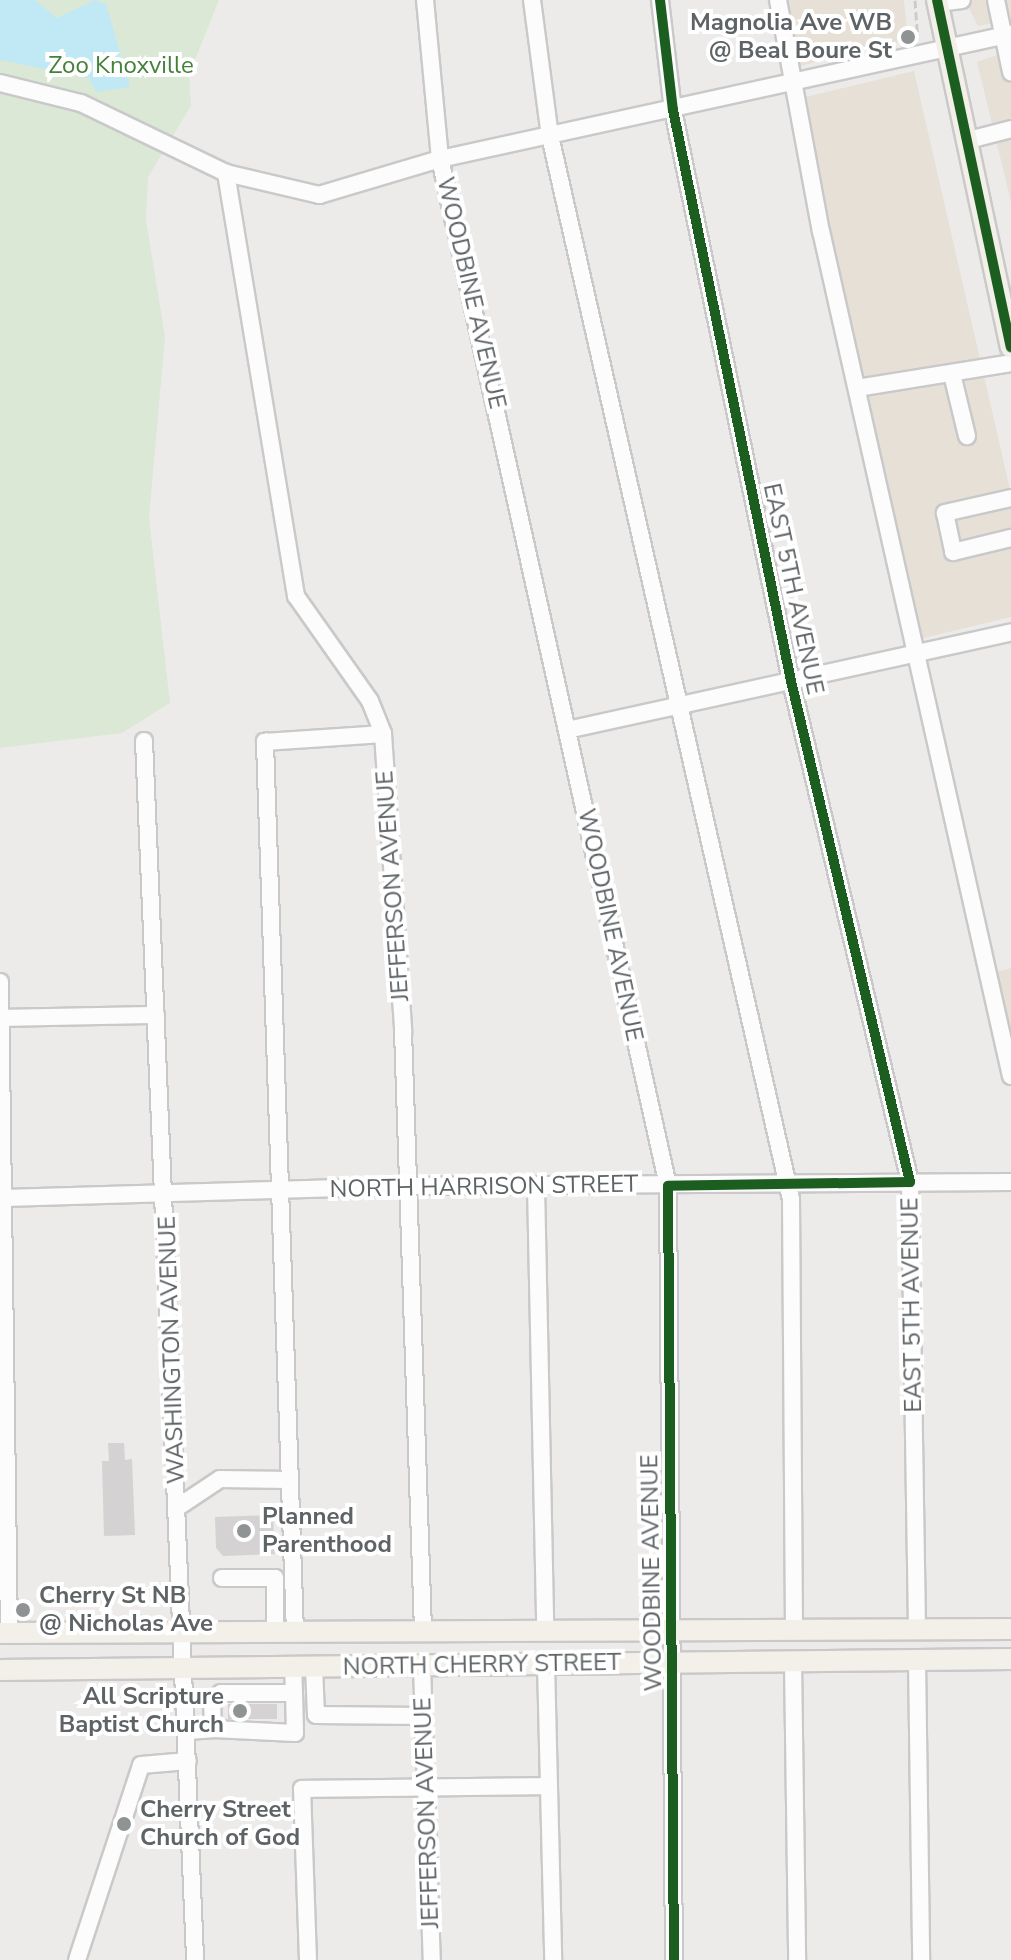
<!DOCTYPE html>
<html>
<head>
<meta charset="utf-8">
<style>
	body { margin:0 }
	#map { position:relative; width:1011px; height:1960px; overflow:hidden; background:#edebe9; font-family:"Nunito Sans",sans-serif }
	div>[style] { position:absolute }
	.commercial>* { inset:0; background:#e6e0d7 }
	.green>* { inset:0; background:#dae8d5 }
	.water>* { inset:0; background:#c0e8f5 }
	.building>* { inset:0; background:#d4d2d2; transform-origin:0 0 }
	.path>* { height:3px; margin-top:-1.5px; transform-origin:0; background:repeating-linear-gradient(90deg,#c9cdca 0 8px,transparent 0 12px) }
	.roads { filter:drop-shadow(2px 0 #cac9c9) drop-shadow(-2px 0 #cac9c9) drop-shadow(0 2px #cac9c9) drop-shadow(0 -2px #cac9c9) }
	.minor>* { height:16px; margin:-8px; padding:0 8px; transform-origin:8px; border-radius:8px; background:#fcfcfc }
	.major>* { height:20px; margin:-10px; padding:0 10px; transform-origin:10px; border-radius:10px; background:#f3efe9 }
	.cycleway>* { height:10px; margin:-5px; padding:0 5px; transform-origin:5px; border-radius:5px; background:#1b5e20 }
	.dots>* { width:22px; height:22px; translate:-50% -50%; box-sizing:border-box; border:4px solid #fff; border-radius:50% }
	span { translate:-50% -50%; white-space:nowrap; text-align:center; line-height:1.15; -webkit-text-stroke:8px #fff; paint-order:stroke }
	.poi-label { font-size:24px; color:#5e6366; font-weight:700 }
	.right { translate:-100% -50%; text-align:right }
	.left { translate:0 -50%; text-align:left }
	.park-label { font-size:24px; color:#44813a }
	.street-label { font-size:24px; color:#5e6366 }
</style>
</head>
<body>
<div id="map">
	<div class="commercial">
		<i style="clip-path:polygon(778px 0,904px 0,908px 40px,787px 69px)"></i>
		<i style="clip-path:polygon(965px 0,1011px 0,1011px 20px,978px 26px)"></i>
		<i style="clip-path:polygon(1011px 50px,1011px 202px,977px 62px)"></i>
		<i style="clip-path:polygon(914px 71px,1011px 494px,1011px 617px,912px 641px,793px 100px)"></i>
		<i style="clip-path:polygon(1011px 968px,1011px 1076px,987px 974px)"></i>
	</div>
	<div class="green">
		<i style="clip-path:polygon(0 0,219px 0,189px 75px,191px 106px,148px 177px,146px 220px,165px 337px,149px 518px,170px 703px,122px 733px,0 748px)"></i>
	</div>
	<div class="water">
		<i style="clip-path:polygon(0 0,35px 0,57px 18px,95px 0,106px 4px,130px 87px,96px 92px,89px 78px,0 60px)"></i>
	</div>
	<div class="building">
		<i style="clip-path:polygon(108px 1443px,124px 1443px,125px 1460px,132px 1459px,135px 1535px,104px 1536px,102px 1461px,109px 1461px)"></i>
		<i style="clip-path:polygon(273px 1515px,275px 1554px,223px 1556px,216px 1548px,215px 1517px)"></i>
		<i style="left:228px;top:1704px;width:49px;height:15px"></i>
	</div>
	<div class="path">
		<i style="left:915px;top:0;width:39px;rotate:86deg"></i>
	</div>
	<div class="roads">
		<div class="minor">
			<i style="left:425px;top:0;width:160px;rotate:84.6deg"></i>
			<i style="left:440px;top:159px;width:1052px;rotate:77.48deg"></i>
			<i style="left:668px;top:1186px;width:774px;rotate:89.56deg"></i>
			<i style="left:532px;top:0;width:137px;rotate:82.5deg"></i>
			<i style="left:550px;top:136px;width:1090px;rotate:77.23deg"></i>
			<i style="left:791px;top:1199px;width:431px;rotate:89.6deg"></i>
			<i style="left:660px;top:0;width:111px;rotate:83.3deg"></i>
			<i style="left:673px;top:110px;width:583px;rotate:78.32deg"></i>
			<i style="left:791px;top:681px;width:515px;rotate:76.64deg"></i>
			<i style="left:910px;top:1182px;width:447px;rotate:89.1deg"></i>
			<i style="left:778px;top:0;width:235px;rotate:79.5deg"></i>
			<i style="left:821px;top:231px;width:866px;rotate:77.33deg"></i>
			<i style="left:996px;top:0;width:74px;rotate:78.2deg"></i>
			<i style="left:938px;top:3px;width:24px;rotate:-7deg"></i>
			<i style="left:0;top:83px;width:83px;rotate:13.9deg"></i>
			<i style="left:81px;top:103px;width:161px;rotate:25.8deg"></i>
			<i style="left:226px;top:173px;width:96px;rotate:13.3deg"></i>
			<i style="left:319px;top:195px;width:126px;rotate:-16.6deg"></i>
			<i style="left:440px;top:159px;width:585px;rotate:-12.35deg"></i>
			<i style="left:965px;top:141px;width:48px;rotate:-14.6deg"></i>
			<i style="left:226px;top:173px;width:429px;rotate:80.6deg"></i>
			<i style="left:296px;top:596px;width:128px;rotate:54.8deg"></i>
			<i style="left:370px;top:701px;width:35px;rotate:68deg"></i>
			<i style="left:383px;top:734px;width:298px;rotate:86.1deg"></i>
			<i style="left:403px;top:1031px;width:600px;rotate:88.09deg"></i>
			<i style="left:952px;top:374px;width:64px;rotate:76.4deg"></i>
			<i style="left:857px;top:388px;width:156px;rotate:-9.2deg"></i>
			<i style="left:1011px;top:498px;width:68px;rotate:167.2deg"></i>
			<i style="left:945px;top:513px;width:40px;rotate:78deg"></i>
			<i style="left:953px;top:552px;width:60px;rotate:-13.6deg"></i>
			<i style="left:567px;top:730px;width:455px;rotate:-12.4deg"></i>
			<i style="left:144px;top:741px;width:1220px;rotate:87.6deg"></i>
			<i style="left:0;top:982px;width:651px;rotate:89.21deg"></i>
			<i style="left:0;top:1018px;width:156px;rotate:-1.1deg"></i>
			<i style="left:536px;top:1186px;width:444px;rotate:88.8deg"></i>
			<i style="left:4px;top:1198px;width:404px;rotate:-1.7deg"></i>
			<i style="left:408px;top:1186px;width:603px;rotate:-0.38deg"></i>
			<i style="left:178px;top:1507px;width:50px;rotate:-33.7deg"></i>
			<i style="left:220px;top:1479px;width:69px;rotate:0.8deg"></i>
			<i style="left:222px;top:1578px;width:53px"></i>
			<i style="left:275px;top:1578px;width:55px;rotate:90deg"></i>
			<i style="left:295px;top:1633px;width:892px;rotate:-91.93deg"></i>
			<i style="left:265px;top:742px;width:118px;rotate:-3.9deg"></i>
			<i style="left:917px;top:1660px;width:300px;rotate:89.2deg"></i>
			<i style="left:793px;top:1662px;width:298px;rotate:89.2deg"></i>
			<i style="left:546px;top:1664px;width:296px;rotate:88.6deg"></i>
			<i style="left:422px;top:1666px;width:294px;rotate:88.1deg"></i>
			<i style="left:314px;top:1667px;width:48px;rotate:87.6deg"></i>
			<i style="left:316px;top:1715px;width:108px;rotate:0.5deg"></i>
			<i style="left:213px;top:1729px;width:82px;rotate:2.8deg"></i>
			<i style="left:295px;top:1733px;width:40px;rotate:-91.4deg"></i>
			<i style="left:187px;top:1731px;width:26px;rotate:-4deg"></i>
			<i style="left:213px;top:1729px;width:25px;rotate:-92deg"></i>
			<i style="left:212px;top:1704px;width:14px;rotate:-51deg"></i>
			<i style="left:221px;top:1693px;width:73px"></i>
			<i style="left:294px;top:1693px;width:26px;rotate:-92deg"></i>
			<i style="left:77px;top:1960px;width:205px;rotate:-71.8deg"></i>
			<i style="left:141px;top:1765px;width:47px;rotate:-4.9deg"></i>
			<i style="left:308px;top:1960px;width:171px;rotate:-92deg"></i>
			<i style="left:302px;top:1789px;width:245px;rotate:-0.7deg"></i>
		</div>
		<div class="major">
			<i style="left:937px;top:0;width:355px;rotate:78deg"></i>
			<i style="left:0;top:1633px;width:1011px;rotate:-0.23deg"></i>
			<i style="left:0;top:1670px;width:1011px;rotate:-0.62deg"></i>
		</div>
	</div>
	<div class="cycleway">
		<i style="left:660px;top:0;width:111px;rotate:83.3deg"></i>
		<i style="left:673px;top:110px;width:583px;rotate:78.32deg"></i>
		<i style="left:791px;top:681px;width:515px;rotate:76.64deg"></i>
		<i style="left:910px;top:1182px;width:242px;rotate:179.1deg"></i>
		<i style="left:668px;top:1186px;width:774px;rotate:89.56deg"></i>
		<i style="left:937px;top:0;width:355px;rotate:78deg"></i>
	</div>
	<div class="dots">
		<i style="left:908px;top:37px;background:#909394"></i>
		<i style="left:244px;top:1531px;background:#909394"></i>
		<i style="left:23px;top:1610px;background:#909394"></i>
		<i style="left:240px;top:1711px;background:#909394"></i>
		<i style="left:124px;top:1824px;background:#909394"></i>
	</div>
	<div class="poi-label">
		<span class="right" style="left:892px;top:37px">Magnolia Ave WB<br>@ Beal Boure St</span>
		<span class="left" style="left:262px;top:1531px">Planned<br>Parenthood</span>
		<span class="left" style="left:39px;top:1610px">Cherry St NB<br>@ Nicholas Ave</span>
		<span class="right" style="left:224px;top:1711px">All Scripture<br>Baptist Church</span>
		<span class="left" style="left:140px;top:1824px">Cherry Street<br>Church of God</span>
	</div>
	<div class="park-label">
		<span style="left:121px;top:66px">Zoo Knoxville</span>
	</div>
	<div class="street-label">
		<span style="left:471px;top:293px;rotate:77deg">WOODBINE AVENUE</span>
		<span style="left:793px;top:589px;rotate:78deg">EAST 5TH AVENUE</span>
		<span style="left:393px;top:886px;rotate:-94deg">JEFFERSON AVENUE</span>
		<span style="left:610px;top:925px;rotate:78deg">WOODBINE AVENUE</span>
		<span style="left:484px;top:1187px;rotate:-1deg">NORTH HARRISON STREET</span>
		<span style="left:912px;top:1305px;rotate:-91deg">EAST 5TH AVENUE</span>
		<span style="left:172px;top:1350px;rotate:-92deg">WASHINGTON AVENUE</span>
		<span style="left:652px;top:1573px;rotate:-91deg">WOODBINE AVENUE</span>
		<span style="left:482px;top:1665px;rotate:-1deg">NORTH CHERRY STREET</span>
		<span style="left:427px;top:1813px;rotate:-92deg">JEFFERSON AVENUE</span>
	</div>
</div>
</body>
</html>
